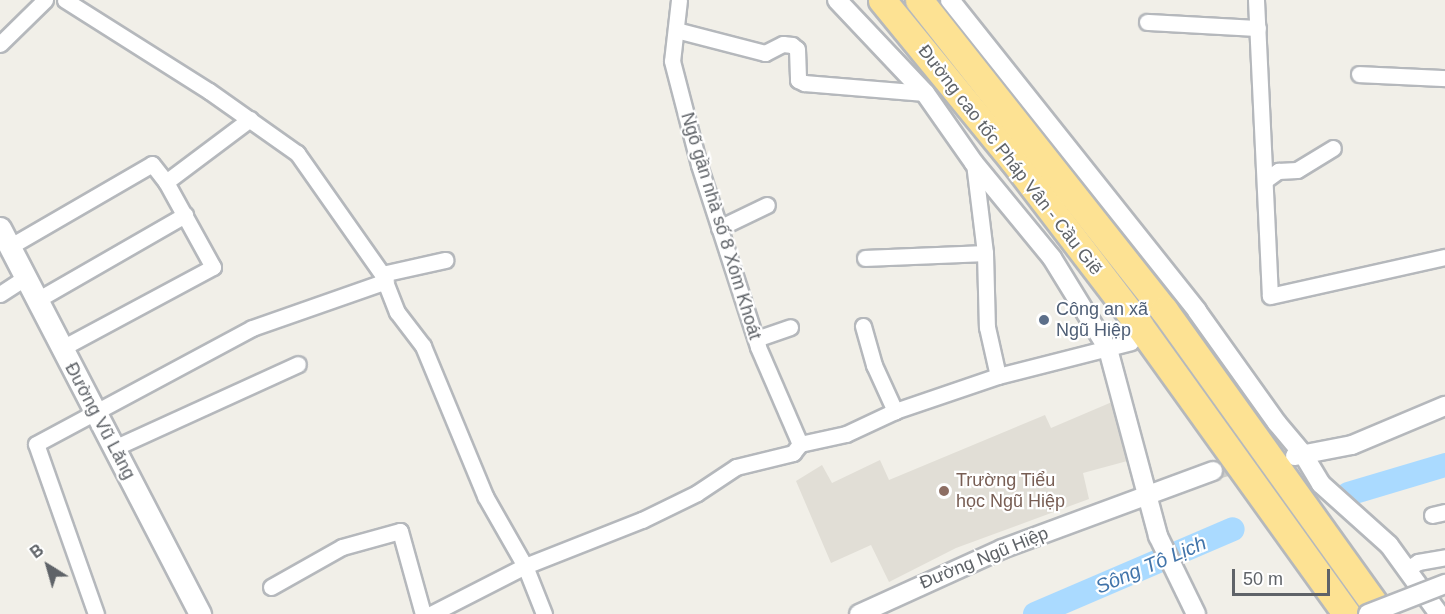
<!DOCTYPE html>
<html>
<head>
<meta charset="utf-8">
<style>
	body { margin:0 }
	#map { position:relative; width:1445px; height:614px; overflow:hidden; background:#f1efe8; font-family:Helvetica,sans-serif }
	div>[style] { position:absolute }
	.education>* { inset:0; background:#e1ded6 }
	.river>* { height:24px; margin:-12px; padding:0 12px; transform-origin:12px; border-radius:12px; background:#aadaff }
	.tertiary-tunnel>* { height:18px; margin-top:-9px; transform-origin:0; background:repeating-linear-gradient(90deg,#ccccc8 0 18px,transparent 0 27px) }
	.roads { filter:drop-shadow(2px 0 #b5b8bc) drop-shadow(-2px 0 #b5b8bc) drop-shadow(0 2px #b5b8bc) drop-shadow(0 -2px #b5b8bc) }
	.minor>* { height:15px; margin:-7.5px; padding:0 7.5px; transform-origin:7.5px; border-radius:7.5px; background:#fff }
	.tertiary>* { height:18px; margin:-9px; padding:0 9px; transform-origin:9px; border-radius:9px; background:#fff }
	.secondary>* { height:21px; margin:-10.5px; padding:0 10.5px; transform-origin:10.5px; border-radius:10.5px; background:#fff }
	.motorway>* { height:27px; margin:-13.5px; padding:0 13.5px; transform-origin:13.5px; border-radius:13.5px; background:#fde293 }
	.bridges { filter:drop-shadow(2px 0 #b5b8bc) drop-shadow(-2px 0 #b5b8bc) drop-shadow(0 2px #b5b8bc) drop-shadow(0 -2px #b5b8bc) }
	.tertiary-bridge>* { height:18px; margin:-9px; padding:0 9px; transform-origin:9px; border-radius:9px; background:#fff }
	.dots>* { width:16px; height:16px; translate:-50% -50%; box-sizing:border-box; border:3px solid #fff; border-radius:50% }
	span { translate:-50% -50%; white-space:nowrap; text-align:center; line-height:1.15; -webkit-text-stroke:4.5px #fff; paint-order:stroke }
	.street-label { font-size:18px; color:#5f6368 }
	.service-label { font-size:18px; color:#4e5e75 }
	.left { translate:0 -50%; text-align:left }
	.education-label { font-size:18px; color:#785e54 }
	.water-label { font-size:20px; color:#4174aa; font-style:italic }
	.north { position:absolute; left:18px; top:536px; width:60px; height:60px; -webkit-text-stroke:4px #fff; paint-order:stroke; rotate:323deg; font-size:16px; font-weight:700; line-height:24px; text-align:center; color:#5f6368 }
	.north::after { content:''; display:block; margin:auto; width:21px; height:27px; background:#5f6368; clip-path:polygon(50% 0,100% 100%,50% 72%,0 100%) }
	.scale { position:absolute; left:1232px; top:569px; width:98px; height:27px; box-sizing:border-box; border:3px solid #5f6368; border-top:0; padding-left:8px; font-size:18px; line-height:21px; white-space:nowrap; color:#5f6368; -webkit-text-stroke:4px #fff; paint-order:stroke }
</style>
</head>
<body>
<div id="map">
	<div class="education">
		<i style="clip-path:polygon(1112px 402px,1131px 460px,1083px 473px,1089px 499px,956px 548px,889px 582px,871px 545px,831px 563px,796px 481px,822px 465px,832px 483px,880px 460px,889px 480px,1045px 415px,1051px 428px)"></i>
	</div>
	<div class="river">
		<i style="left:1348px;top:494px;width:101px;rotate:-16.6deg"></i>
		<i style="left:1035px;top:614px;width:215px;rotate:-23.2deg"></i>
	</div>
	<div class="tertiary-tunnel">
		<i style="left:1213px;top:471px;width:81px;rotate:-15.8deg"></i>
	</div>
	<div class="roads">
		<div class="minor">
			<i style="left:65px;top:0;width:170px;rotate:32.3deg"></i>
			<i style="left:209px;top:91px;width:108px;rotate:35.2deg"></i>
			<i style="left:297px;top:153px;width:148px;rotate:54.9deg"></i>
			<i style="left:382px;top:274px;width:41px;rotate:68.5deg"></i>
			<i style="left:397px;top:312px;width:43px;rotate:52.6deg"></i>
			<i style="left:423px;top:346px;width:162px;rotate:67.5deg"></i>
			<i style="left:485px;top:496px;width:81px;rotate:60.3deg"></i>
			<i style="left:525px;top:566px;width:52px;rotate:68.4deg"></i>
			<i style="left:679px;top:0;width:61px;rotate:96.5deg"></i>
			<i style="left:672px;top:61px;width:107px;rotate:75.4deg"></i>
			<i style="left:699px;top:165px;width:191px;rotate:72deg"></i>
			<i style="left:758px;top:347px;width:106px;rotate:66.6deg"></i>
			<i style="left:1256px;top:0;width:296px;rotate:87.3deg"></i>
			<i style="left:1270px;top:296px;width:179px;rotate:-12.6deg"></i>
			<i style="left:1147px;top:22px;width:111px;rotate:3.1deg"></i>
			<i style="left:676px;top:30px;width:92px;rotate:14.5deg"></i>
			<i style="left:765px;top:53px;width:20px;rotate:-27deg"></i>
			<i style="left:783px;top:44px;width:9px;rotate:6deg"></i>
			<i style="left:792px;top:45px;width:6px;rotate:39deg"></i>
			<i style="left:797px;top:49px;width:31px;rotate:88deg"></i>
			<i style="left:798px;top:80px;width:7px;rotate:27deg"></i>
			<i style="left:804px;top:83px;width:121px;rotate:4.7deg"></i>
			<i style="left:0;top:44px;width:63px;rotate:-44.4deg"></i>
			<i style="left:1359px;top:74px;width:86px;rotate:2.7deg"></i>
			<i style="left:974px;top:163px;width:91px;rotate:83deg"></i>
			<i style="left:985px;top:253px;width:74px;rotate:88.5deg"></i>
			<i style="left:987px;top:327px;width:50px;rotate:77.3deg"></i>
			<i style="left:1267px;top:179px;width:14px;rotate:-36deg"></i>
			<i style="left:1278px;top:171px;width:19px;rotate:-3deg"></i>
			<i style="left:1297px;top:170px;width:42px;rotate:-31.4deg"></i>
			<i style="left:166px;top:182px;width:105px;rotate:-36.9deg"></i>
			<i style="left:719px;top:228px;width:53px;rotate:-25.6deg"></i>
			<i style="left:9px;top:247px;width:165px;rotate:-30.1deg"></i>
			<i style="left:152px;top:164px;width:23px;rotate:52deg"></i>
			<i style="left:166px;top:182px;width:97px;rotate:61.1deg"></i>
			<i style="left:213px;top:267px;width:171px;rotate:151.8deg"></i>
			<i style="left:865px;top:258px;width:120px;rotate:-2.4deg"></i>
			<i style="left:382px;top:274px;width:65px;rotate:-12.5deg"></i>
			<i style="left:0;top:294px;width:30px;rotate:-33deg"></i>
			<i style="left:37px;top:300px;width:171px;rotate:-29.9deg"></i>
			<i style="left:863px;top:326px;width:41px;rotate:74.2deg"></i>
			<i style="left:874px;top:365px;width:51px;rotate:65.5deg"></i>
			<i style="left:756px;top:339px;width:36px;rotate:-19deg"></i>
			<i style="left:114px;top:448px;width:202px;rotate:-24.5deg"></i>
			<i style="left:1432px;top:515px;width:13px;rotate:-13deg"></i>
			<i style="left:1407px;top:569px;width:13px;rotate:-32deg"></i>
			<i style="left:1418px;top:562px;width:27px;rotate:-10deg"></i>
			<i style="left:271px;top:587px;width:81px;rotate:-29.4deg"></i>
			<i style="left:342px;top:547px;width:60px;rotate:-15.4deg"></i>
			<i style="left:400px;top:531px;width:86px;rotate:74.5deg"></i>
			<i style="left:96px;top:614px;width:180px;rotate:-109.4deg"></i>
			<i style="left:36px;top:444px;width:245px;rotate:-28.2deg"></i>
			<i style="left:252px;top:328px;width:142px;rotate:-19.3deg"></i>
			<i style="left:431px;top:614px;width:106px;rotate:-27.1deg"></i>
			<i style="left:525px;top:566px;width:126px;rotate:-21.5deg"></i>
			<i style="left:642px;top:520px;width:61px;rotate:-26.1deg"></i>
			<i style="left:697px;top:493px;width:47px;rotate:-33.7deg"></i>
			<i style="left:736px;top:467px;width:59px;rotate:-13.8deg"></i>
			<i style="left:793px;top:453px;width:11px;rotate:-52deg"></i>
			<i style="left:800px;top:444px;width:47px;rotate:-12.3deg"></i>
			<i style="left:846px;top:434px;width:54px;rotate:-25.1deg"></i>
			<i style="left:895px;top:411px;width:109px;rotate:-18.8deg"></i>
			<i style="left:998px;top:376px;width:137px;rotate:-14.3deg"></i>
		</div>
		<div class="tertiary">
			<i style="left:837px;top:0;width:128px;rotate:46.6deg"></i>
			<i style="left:925px;top:93px;width:85px;rotate:55deg"></i>
			<i style="left:974px;top:163px;width:123px;rotate:50.6deg"></i>
			<i style="left:1052px;top:258px;width:107px;rotate:58.4deg"></i>
			<i style="left:1108px;top:349px;width:194px;rotate:75deg"></i>
			<i style="left:1158px;top:536px;width:87px;rotate:64deg"></i>
			<i style="left:950px;top:0;width:397px;rotate:51.5deg"></i>
			<i style="left:1197px;top:311px;width:138px;rotate:54.5deg"></i>
			<i style="left:1277px;top:423px;width:40px;rotate:50deg"></i>
			<i style="left:1303px;top:454px;width:35px;rotate:59deg"></i>
			<i style="left:1321px;top:484px;width:91px;rotate:41.9deg"></i>
			<i style="left:1389px;top:545px;width:85px;rotate:54.1deg"></i>
			<i style="left:1295px;top:456px;width:58px;rotate:-10.9deg"></i>
			<i style="left:1352px;top:445px;width:101px;rotate:-22.8deg"></i>
			<i style="left:859px;top:614px;width:157px;rotate:-24.4deg"></i>
			<i style="left:1002px;top:549px;width:225px;rotate:-20.3deg"></i>
		</div>
		<div class="secondary">
			<i style="left:0;top:228px;width:435px;rotate:62.6deg"></i>
		</div>
		<div class="motorway">
			<i style="left:882px;top:0;width:207px;rotate:50.7deg"></i>
			<i style="left:1013px;top:160px;width:208px;rotate:52.6deg"></i>
			<i style="left:1139px;top:325px;width:356px;rotate:54.3deg"></i>
			<i style="left:919px;top:0;width:395px;rotate:51.7deg"></i>
			<i style="left:1164px;top:310px;width:374px;rotate:54.4deg"></i>
		</div>
	</div>
	<div class="bridges">
		<div class="tertiary-bridge">
			<i style="left:1368px;top:614px;width:83px;rotate:-21.3deg"></i>
		</div>
	</div>
	<div class="dots">
		<i style="left:1044px;top:320px;background:#5c6f8a"></i>
		<i style="left:944px;top:491px;background:#8d6e63"></i>
	</div>
	<div class="street-label">
		<span style="left:1010px;top:160px;rotate:52deg">Đường cao tốc Pháp Vân - Cầu Giẽ</span>
		<span style="left:721px;top:226px;rotate:73deg">Ngõ gần nhà số 8 Xóm Khoát</span>
		<span style="left:100px;top:421px;rotate:62deg">Đường Vũ Lăng</span>
		<span style="left:984px;top:558px;rotate:-22deg">Đường Ngũ Hiệp</span>
	</div>
	<div class="service-label">
		<span class="left" style="left:1056px;top:320px">Công an xã<br>Ngũ Hiệp</span>
	</div>
	<div class="education-label">
		<span class="left" style="left:956px;top:491px">Trường Tiểu<br>học Ngũ Hiệp</span>
	</div>
	<div class="water-label">
		<span style="left:1151px;top:565px;rotate:-23deg">Sông Tô Lịch</span>
	</div>
	<div class="north">B</div>
	<div class="scale">50 m</div>
</div>
</body>
</html>
